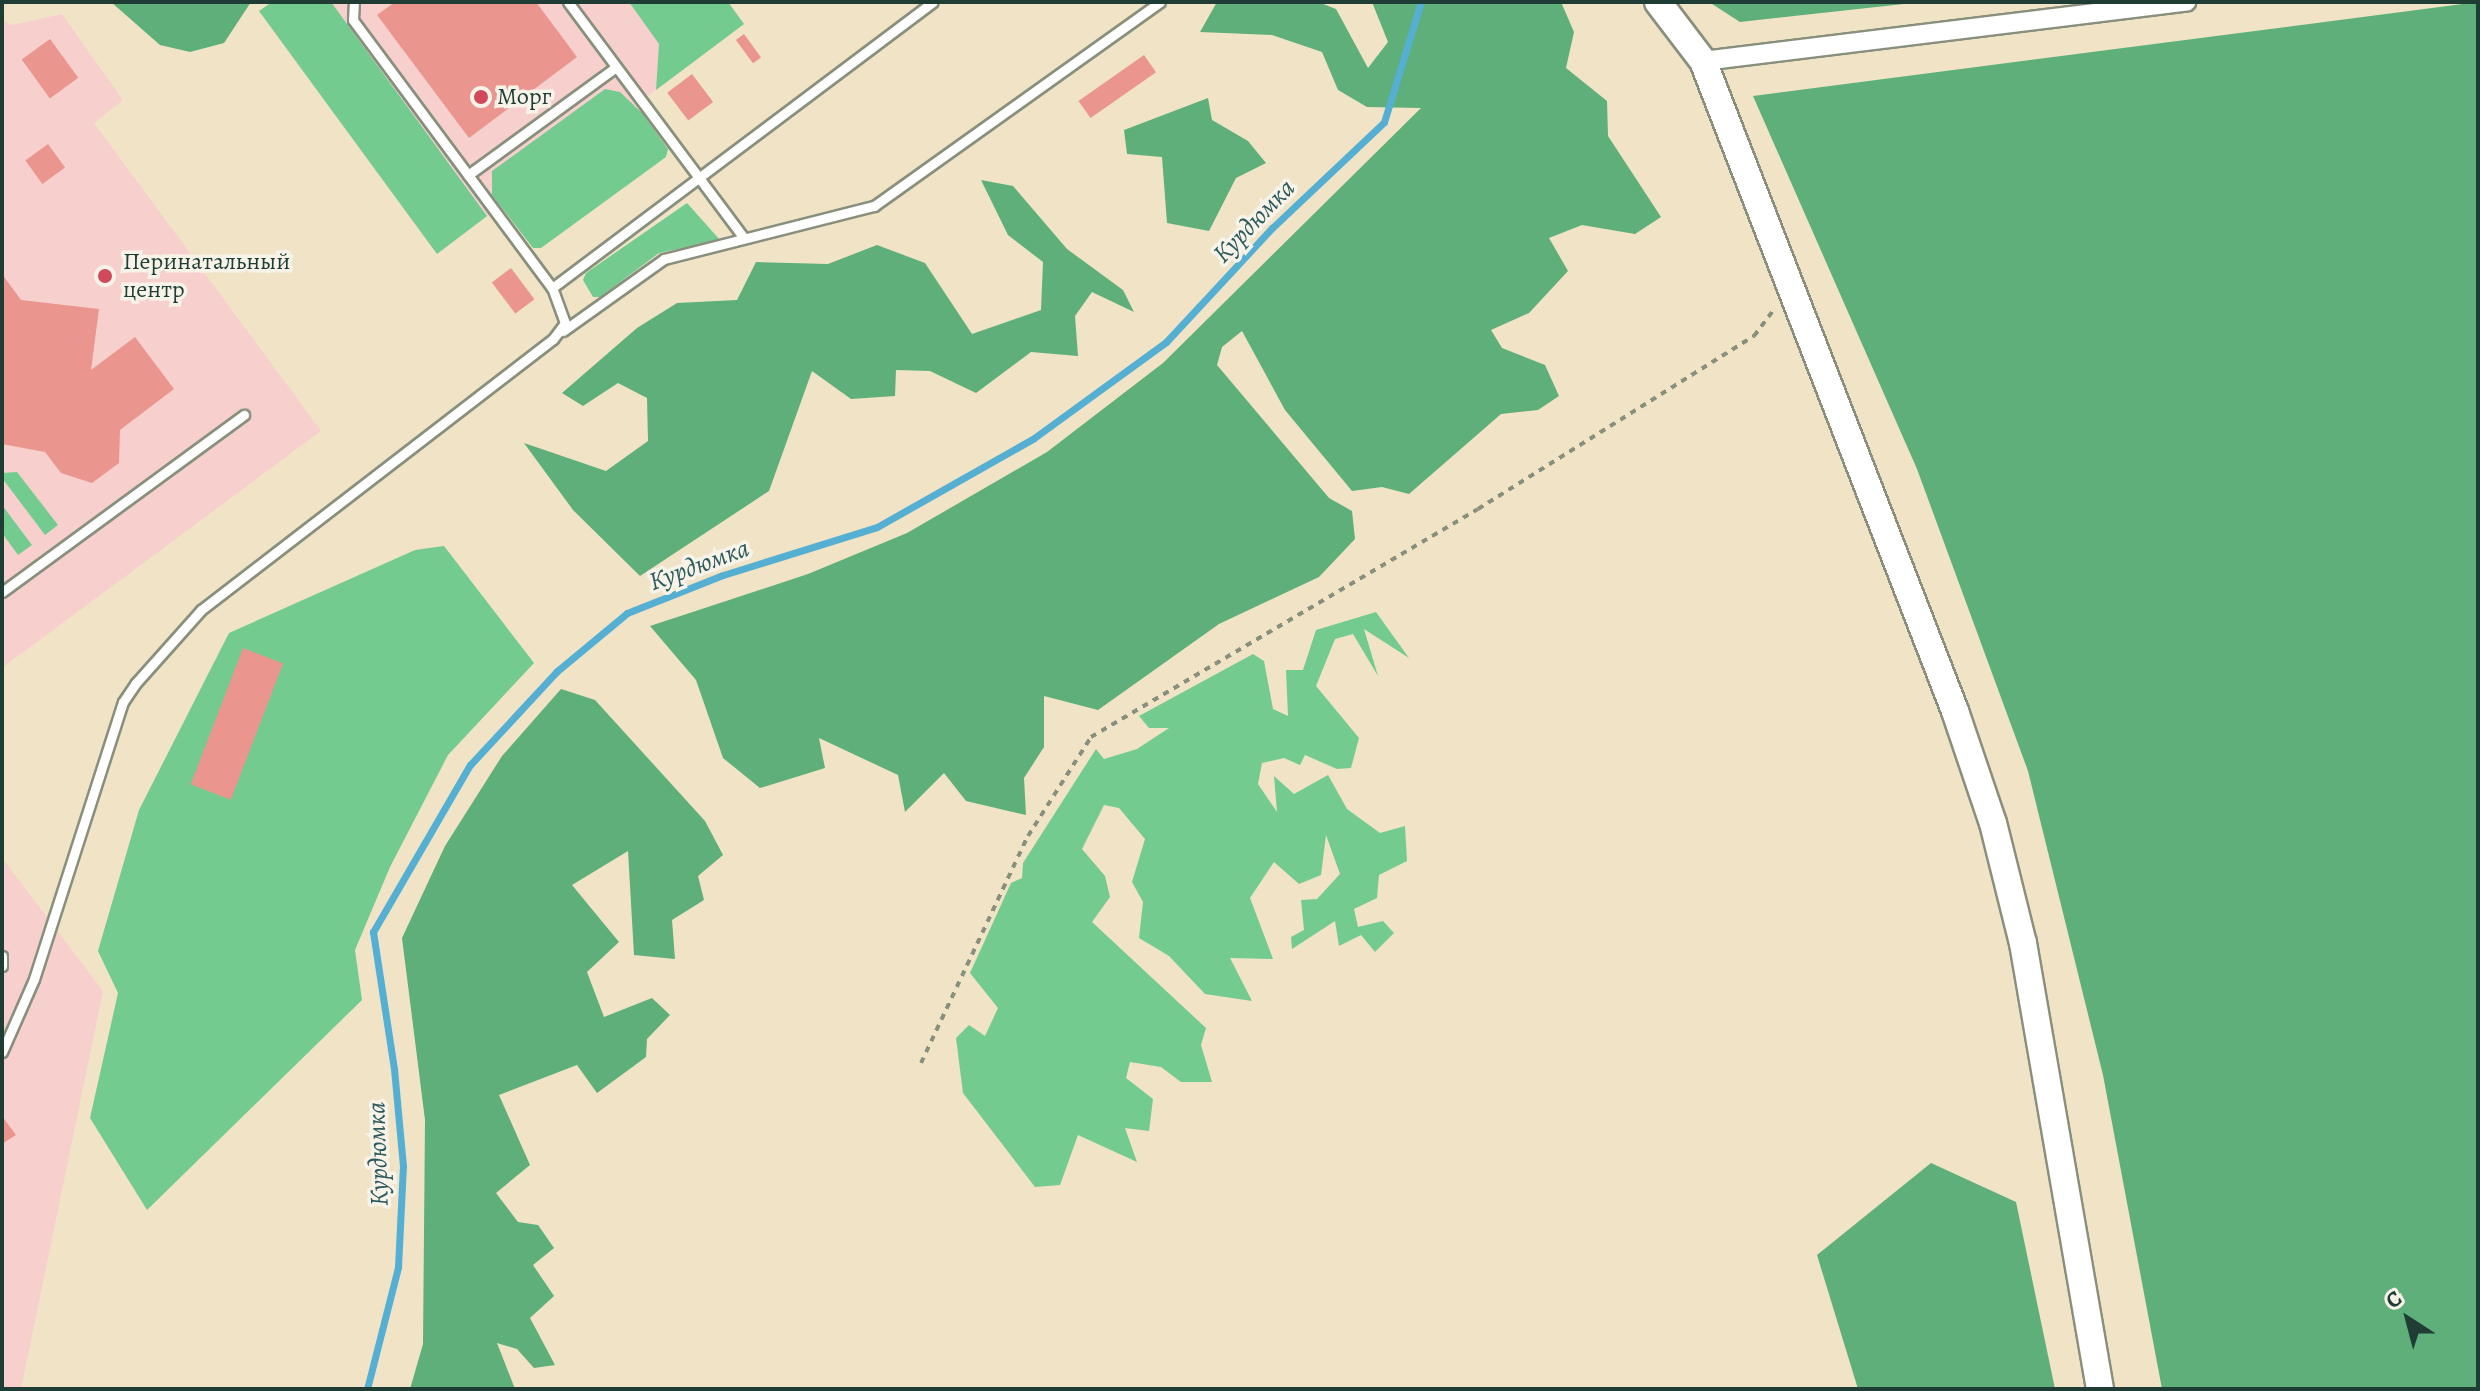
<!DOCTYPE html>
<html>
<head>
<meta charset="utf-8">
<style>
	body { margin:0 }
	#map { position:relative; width:2480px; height:1391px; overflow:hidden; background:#f0e3c6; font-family:Alegreya,serif }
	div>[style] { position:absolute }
	.built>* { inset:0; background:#f7d0ce }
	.green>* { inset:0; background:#74cb90 }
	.forest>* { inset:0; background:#5faf7a }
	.stream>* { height:7px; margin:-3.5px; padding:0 3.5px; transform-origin:3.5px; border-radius:3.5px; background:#54afd2 }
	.building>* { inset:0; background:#ea958e; transform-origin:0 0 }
	.path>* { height:4px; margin-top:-2px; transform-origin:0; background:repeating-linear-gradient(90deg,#88907d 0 6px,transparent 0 12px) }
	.roads { filter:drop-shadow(2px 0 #88907d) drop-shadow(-2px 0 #88907d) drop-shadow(0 2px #88907d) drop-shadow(0 -2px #88907d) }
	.service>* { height:9px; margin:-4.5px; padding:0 4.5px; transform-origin:4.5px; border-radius:4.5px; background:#fff }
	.minor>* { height:18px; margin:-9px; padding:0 9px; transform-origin:9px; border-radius:9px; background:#fff }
	.secondary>* { height:26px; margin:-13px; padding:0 13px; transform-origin:13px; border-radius:13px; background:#fff }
	.dots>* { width:22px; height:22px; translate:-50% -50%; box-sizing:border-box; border:4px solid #f7f3e8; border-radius:50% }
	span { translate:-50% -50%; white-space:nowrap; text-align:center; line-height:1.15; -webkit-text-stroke:7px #f7f3e8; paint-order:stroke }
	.poi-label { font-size:24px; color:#1f3d34 }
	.left { translate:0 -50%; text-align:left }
	.water-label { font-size:26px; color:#2c5a5c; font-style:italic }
	.frame { position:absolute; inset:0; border:4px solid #1f3d34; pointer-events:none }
	.north { position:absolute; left:2368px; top:1279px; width:80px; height:80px; -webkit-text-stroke:6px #f7f3e8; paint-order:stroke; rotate:324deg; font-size:22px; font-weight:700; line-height:32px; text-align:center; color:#1f3d34 }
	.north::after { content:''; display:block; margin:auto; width:28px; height:36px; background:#1f3d34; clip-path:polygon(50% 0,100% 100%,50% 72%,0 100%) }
</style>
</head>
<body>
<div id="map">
	<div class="built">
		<i style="clip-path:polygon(272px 2px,728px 2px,744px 24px,437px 254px,259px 11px)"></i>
		<i style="clip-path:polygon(62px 14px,123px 100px,94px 123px,321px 431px,2px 668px,2px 20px,12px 25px)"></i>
		<i style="clip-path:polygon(2px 858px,103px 991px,21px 1389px,2px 1389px)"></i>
	</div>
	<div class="green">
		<i style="clip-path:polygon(272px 2px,331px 2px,487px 216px,437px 254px,259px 11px)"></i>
		<i style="clip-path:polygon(629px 2px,728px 2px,744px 24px,656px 90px,659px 44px)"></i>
		<i style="clip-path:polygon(605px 89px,620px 92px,642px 113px,668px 149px,666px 157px,541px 248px,533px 248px,492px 195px,492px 171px)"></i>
		<i style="clip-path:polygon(687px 203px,720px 240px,659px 253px,600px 297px,593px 297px,583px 280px,586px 273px)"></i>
		<i style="clip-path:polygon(17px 472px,58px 525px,45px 535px,2px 478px,2px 473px)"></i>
		<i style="clip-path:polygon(2px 505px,32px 545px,18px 555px,2px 533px)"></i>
		<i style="clip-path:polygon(444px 546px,534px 663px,448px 755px,390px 867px,355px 950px,362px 1000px,147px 1210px,90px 1118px,118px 993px,98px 951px,139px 810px,229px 633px,415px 550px)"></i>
		<i style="clip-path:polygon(1376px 612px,1409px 658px,1364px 629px,1378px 676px,1353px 634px,1335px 639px,1316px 686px,1359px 738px,1351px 768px,1337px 769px,1305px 755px,1300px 765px,1284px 758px,1262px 763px,1258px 784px,1277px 812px,1274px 776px,1294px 794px,1328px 775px,1347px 809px,1380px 833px,1405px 826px,1407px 861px,1379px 875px,1377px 898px,1354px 909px,1358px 927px,1383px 921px,1394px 933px,1375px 952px,1361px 935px,1339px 946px,1335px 921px,1292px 949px,1291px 937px,1304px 930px,1301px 900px,1317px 899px,1340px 874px,1326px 835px,1321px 875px,1299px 884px,1274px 862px,1250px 898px,1273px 959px,1230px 958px,1252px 1001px,1205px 994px,1169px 956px,1139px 938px,1143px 902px,1132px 882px,1145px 839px,1119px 808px,1104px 805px,1082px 849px,1105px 876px,1110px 897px,1092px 922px,1206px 1028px,1201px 1045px,1212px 1082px,1181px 1082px,1161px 1067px,1130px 1062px,1126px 1078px,1153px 1099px,1149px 1131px,1125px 1128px,1137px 1162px,1078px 1135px,1060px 1185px,1035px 1187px,963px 1093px,956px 1038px,969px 1025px,985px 1036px,998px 1008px,970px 973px,1011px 883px,1022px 878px,1023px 863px,1096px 749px,1104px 759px,1137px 749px,1169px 728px,1149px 728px,1139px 716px,1253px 654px,1264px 661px,1273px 709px,1288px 716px,1286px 670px,1303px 670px,1316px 630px)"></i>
	</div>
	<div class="forest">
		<i style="clip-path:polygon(111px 2px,251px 2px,224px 43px,190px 52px,160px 45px)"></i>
		<i style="clip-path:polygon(1217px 2px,1318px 2px,1336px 9px,1368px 68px,1388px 42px,1372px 2px,1561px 2px,1574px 32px,1566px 68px,1607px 101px,1608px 136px,1661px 217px,1635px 234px,1582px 225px,1549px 238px,1568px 271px,1529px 313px,1491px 330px,1502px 348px,1545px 365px,1559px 396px,1538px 410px,1501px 414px,1409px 494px,1382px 487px,1352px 491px,1285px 410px,1242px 331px,1222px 347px,1217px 365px,1329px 498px,1352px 511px,1355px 539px,1319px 577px,1219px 624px,1098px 710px,1044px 696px,1044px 747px,1024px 778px,1026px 815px,966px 801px,944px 773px,905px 812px,898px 775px,819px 738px,825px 768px,760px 788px,723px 758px,696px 680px,650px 626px,808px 574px,907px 533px,1047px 452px,1163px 363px,1421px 108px,1367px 107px,1338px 90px,1322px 52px,1272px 35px,1200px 32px)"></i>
		<i style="clip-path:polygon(1709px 2px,1922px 2px,1740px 22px)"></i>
		<i style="clip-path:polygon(2478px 2px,2478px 1389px,2162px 1389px,2103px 1075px,2028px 771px,1917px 469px,1753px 96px)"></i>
		<i style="clip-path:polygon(1208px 98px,1212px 120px,1248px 141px,1266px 163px,1236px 178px,1209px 231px,1167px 223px,1162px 157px,1127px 154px,1124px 130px)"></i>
		<i style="clip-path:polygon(981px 180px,1013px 186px,1067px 249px,1123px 290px,1134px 312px,1092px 292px,1075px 316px,1078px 356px,1031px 352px,976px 393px,930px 371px,896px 370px,895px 396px,851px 399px,812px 371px,769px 491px,640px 576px,573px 510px,524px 443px,606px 471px,648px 441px,647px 398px,618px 383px,583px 406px,562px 393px,637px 328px,677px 303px,737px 300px,756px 262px,828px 264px,877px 245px,925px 263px,972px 334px,1041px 310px,1043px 262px,1008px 235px)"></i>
		<i style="clip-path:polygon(561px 689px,595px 700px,705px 821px,723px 855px,698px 876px,704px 900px,672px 920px,675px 959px,634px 955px,628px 851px,572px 885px,619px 942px,587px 972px,604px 1017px,652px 998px,670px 1015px,647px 1039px,646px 1057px,597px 1093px,577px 1065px,499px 1095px,530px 1165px,496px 1193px,518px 1222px,538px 1225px,554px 1248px,533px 1265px,554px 1296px,530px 1318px,555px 1365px,534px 1368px,517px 1349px,497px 1343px,515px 1389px,410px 1389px,423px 1344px,425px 1120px,402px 938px,445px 846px,502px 756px)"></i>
		<i style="clip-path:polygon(1931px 1163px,2016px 1202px,2055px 1389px,1858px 1389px,1817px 1255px)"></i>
	</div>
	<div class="stream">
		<i style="left:367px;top:1389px;width:126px;rotate:-75.7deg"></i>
		<i style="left:398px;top:1267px;width:101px;rotate:-87.2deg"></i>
		<i style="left:403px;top:1166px;width:97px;rotate:-95.3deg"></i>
		<i style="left:394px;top:1069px;width:139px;rotate:-98.7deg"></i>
		<i style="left:373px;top:932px;width:193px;rotate:-59.9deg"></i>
		<i style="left:470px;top:765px;width:127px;rotate:-47.2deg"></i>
		<i style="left:556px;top:672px;width:92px;rotate:-39.7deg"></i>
		<i style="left:627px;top:613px;width:103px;rotate:-21.6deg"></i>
		<i style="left:723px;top:575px;width:161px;rotate:-17.3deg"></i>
		<i style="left:877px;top:527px;width:180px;rotate:-29.5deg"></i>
		<i style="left:1034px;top:438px;width:163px;rotate:-36deg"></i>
		<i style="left:1166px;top:342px;width:156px;rotate:-47.1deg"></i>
		<i style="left:1272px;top:228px;width:154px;rotate:-43.4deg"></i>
		<i style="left:1384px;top:122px;width:126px;rotate:-72.9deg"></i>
	</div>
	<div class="building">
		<i style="clip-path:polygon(395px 2px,536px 2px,577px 57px,469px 138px,377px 15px)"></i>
		<i style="left:744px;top:34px;width:29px;height:10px;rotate:54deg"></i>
		<i style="left:50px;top:39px;width:48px;height:35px;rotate:54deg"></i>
		<i style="left:1144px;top:55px;width:21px;height:80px;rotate:55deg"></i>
		<i style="left:692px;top:74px;width:35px;height:31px;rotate:53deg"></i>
		<i style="left:48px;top:144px;width:29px;height:28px;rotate:54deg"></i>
		<i style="left:511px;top:268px;width:39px;height:24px;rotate:53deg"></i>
		<i style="clip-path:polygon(2px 274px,21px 300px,99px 309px,91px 370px,135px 337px,174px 389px,120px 430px,119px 463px,92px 483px,61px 473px,45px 452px,2px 444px)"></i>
		<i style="left:243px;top:648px;width:43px;height:146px;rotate:21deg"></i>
		<i style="clip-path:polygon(2px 1116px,16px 1135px,2px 1144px)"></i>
	</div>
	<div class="path">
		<i style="left:921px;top:1063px;width:251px;rotate:-64.8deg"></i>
		<i style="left:1028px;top:836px;width:117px;rotate:-57.5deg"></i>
		<i style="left:1091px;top:737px;width:449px;rotate:-30.5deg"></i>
		<i style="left:1478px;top:509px;width:326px;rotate:-32.1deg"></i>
		<i style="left:1754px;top:336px;width:35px;rotate:-53deg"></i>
	</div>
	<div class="roads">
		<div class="service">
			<i style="left:568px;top:2px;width:294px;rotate:53.3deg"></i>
			<i style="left:468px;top:175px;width:183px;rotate:-36.1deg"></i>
			<i style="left:552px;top:288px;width:476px;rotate:-36.9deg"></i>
			<i style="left:563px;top:331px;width:124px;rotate:-35.5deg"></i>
			<i style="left:664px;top:259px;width:217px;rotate:-14.2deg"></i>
			<i style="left:874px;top:206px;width:351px;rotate:-35.5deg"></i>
			<i style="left:2px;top:592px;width:300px;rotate:-36.2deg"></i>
			<i style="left:2px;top:956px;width:10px;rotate:90deg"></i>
			<i style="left:2px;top:1052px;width:80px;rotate:-66.3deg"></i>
			<i style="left:34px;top:979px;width:291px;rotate:-72.2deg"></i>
			<i style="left:123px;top:702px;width:23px;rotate:-56deg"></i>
			<i style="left:136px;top:683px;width:98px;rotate:-48.3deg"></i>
			<i style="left:201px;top:610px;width:444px;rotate:-37.6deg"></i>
			<i style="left:553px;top:339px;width:20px;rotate:-53deg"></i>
			<i style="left:565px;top:323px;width:37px;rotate:-110deg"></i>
			<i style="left:552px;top:288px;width:334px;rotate:-126.6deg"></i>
			<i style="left:353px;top:20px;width:18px;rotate:-87deg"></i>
		</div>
		<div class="minor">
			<i style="left:1703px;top:61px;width:487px;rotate:-7deg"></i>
		</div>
		<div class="secondary">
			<i style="left:1658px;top:2px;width:74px;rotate:52.7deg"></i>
			<i style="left:1703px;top:61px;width:697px;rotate:68.81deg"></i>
			<i style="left:1955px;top:711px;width:118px;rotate:71.3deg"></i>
			<i style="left:1993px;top:823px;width:124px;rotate:76deg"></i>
			<i style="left:2023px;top:943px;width:453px;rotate:80.2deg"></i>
		</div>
	</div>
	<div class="dots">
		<i style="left:481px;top:97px;background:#d1495b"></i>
		<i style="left:105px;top:276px;background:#d1495b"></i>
	</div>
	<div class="poi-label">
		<span class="left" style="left:497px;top:97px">Морг</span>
		<span class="left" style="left:123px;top:276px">Перинатальный<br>центр</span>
	</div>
	<div class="water-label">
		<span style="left:1254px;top:221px;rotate:-46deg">Курдюмка</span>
		<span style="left:699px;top:565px;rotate:-20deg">Курдюмка</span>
		<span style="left:378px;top:1154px;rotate:-92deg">Курдюмка</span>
	</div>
	<div class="frame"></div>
	<div class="north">С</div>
</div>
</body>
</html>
